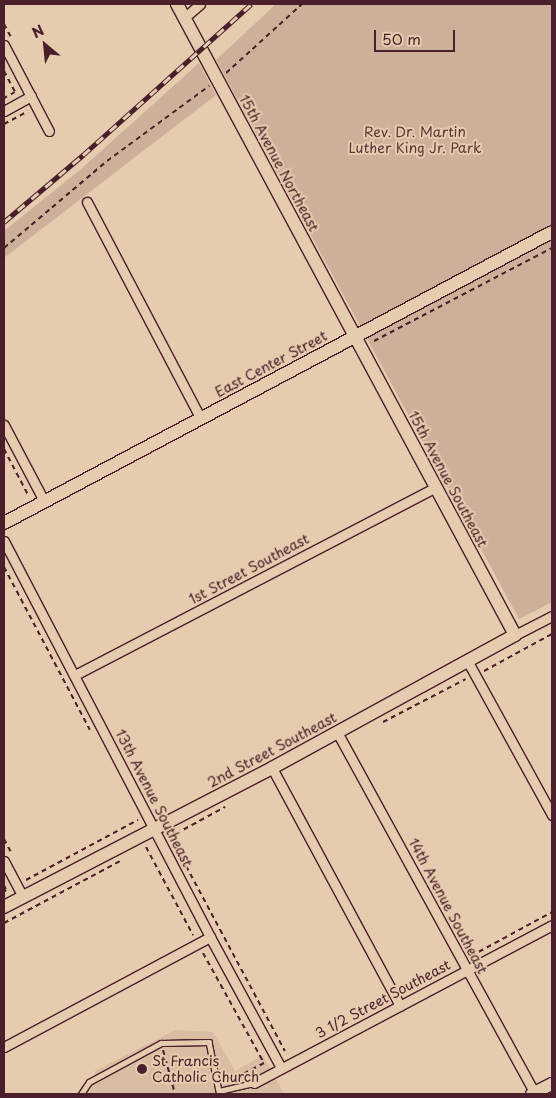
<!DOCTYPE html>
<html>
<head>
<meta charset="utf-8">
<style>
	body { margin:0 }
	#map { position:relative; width:556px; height:1098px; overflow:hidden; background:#e6ccae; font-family:"Playpen Sans",sans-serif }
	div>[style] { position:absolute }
	.built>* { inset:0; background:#d9bda3 }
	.green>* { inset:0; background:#cdb099 }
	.path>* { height:2px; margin-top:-1px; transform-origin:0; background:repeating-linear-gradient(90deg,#4a1f2b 0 5px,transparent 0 9px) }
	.roads { filter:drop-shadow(1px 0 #4a1f2b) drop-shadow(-1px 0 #4a1f2b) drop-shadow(0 1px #4a1f2b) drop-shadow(0 -1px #4a1f2b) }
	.lane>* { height:4.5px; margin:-2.25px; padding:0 2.25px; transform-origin:2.25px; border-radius:2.25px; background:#e6ccae }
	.street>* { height:9px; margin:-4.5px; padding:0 4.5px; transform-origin:4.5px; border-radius:4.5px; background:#e6ccae }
	.secondary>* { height:12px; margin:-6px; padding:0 6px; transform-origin:6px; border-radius:6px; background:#e6ccae }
	.rail>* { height:5px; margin-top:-2.5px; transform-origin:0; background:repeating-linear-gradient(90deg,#e6ccae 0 9px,#4a1f2b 0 18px); box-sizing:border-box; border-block:1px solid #4a1f2b }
	.dots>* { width:14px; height:14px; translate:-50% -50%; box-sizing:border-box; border:2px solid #e6ccae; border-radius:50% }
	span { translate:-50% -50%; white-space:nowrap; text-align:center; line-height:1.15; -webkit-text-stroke:4px #e6ccae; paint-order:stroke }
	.park-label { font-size:14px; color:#5e353c }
	.street-label { font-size:14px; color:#4a1f2b }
	.poi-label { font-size:14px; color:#4a1f2b }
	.left { translate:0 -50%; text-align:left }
	.frame { position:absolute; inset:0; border:5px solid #4a1f2b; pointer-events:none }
	.north { position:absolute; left:20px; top:20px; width:50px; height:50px; -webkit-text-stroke:4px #e6ccae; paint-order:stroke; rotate:332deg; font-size:14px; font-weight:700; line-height:20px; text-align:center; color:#4a1f2b }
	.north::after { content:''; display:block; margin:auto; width:18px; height:22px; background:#4a1f2b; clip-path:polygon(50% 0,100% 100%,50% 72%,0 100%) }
	.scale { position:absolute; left:374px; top:30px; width:81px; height:22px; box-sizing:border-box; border:2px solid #4a1f2b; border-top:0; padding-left:6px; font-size:15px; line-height:18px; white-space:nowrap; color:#4a1f2b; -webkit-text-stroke:4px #e6ccae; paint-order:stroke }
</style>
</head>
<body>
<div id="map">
	<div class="built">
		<i style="clip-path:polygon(175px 1030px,213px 1032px,235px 1071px,263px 1055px,284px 1094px,74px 1094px,95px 1083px,95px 1071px)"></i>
	</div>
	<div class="green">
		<i style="clip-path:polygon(276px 4px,552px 4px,552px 602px,519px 619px,216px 60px)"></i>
		<i style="clip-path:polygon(199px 63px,216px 95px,4px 258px,4px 231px,81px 169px)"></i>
	</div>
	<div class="path">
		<i style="left:4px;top:24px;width:15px;rotate:62deg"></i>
		<i style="left:4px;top:71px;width:24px;rotate:62deg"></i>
		<i style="left:15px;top:92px;width:13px;rotate:151deg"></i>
		<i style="left:226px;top:73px;width:103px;rotate:-42.2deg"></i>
		<i style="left:4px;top:124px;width:27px;rotate:-28deg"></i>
		<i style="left:4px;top:248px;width:135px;rotate:-40.2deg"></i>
		<i style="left:107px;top:161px;width:127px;rotate:-36.3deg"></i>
		<i style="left:374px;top:341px;width:201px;rotate:-27.6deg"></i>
		<i style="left:4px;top:449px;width:52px;rotate:62.4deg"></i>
		<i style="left:4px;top:567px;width:184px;rotate:62.2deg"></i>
		<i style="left:484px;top:671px;width:77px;rotate:-28.6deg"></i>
		<i style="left:383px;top:722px;width:93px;rotate:-27.4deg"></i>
		<i style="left:169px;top:834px;width:246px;rotate:61.9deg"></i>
		<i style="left:168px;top:838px;width:65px;rotate:-28.5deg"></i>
		<i style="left:4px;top:839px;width:17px;rotate:62deg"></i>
		<i style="left:146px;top:847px;width:100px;rotate:61.9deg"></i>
		<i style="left:26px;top:880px;width:127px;rotate:-28.2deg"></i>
		<i style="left:4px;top:885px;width:5px;rotate:68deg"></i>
		<i style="left:6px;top:890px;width:3px;rotate:135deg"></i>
		<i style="left:4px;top:923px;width:132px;rotate:-28.1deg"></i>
		<i style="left:203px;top:953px;width:126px;rotate:61deg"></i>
		<i style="left:264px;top:1063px;width:34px;rotate:152deg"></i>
		<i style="left:471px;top:956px;width:92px;rotate:-28.5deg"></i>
		<i style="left:163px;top:1050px;width:46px;rotate:74.7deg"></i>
	</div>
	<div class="roads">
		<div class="lane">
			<i style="left:81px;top:1094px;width:14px;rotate:-56deg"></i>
			<i style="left:89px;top:1082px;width:82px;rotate:-28.4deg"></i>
			<i style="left:161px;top:1043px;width:48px;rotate:-1.2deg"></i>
			<i style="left:209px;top:1042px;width:50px;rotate:78.5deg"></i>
			<i style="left:219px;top:1091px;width:36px;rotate:-13deg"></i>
		</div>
		<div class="street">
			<i style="left:184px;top:18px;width:21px;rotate:-41deg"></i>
			<i style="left:4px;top:45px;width:97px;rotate:62.4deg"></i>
			<i style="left:4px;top:111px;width:31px;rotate:-29deg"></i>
			<i style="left:87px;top:202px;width:245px;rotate:62.3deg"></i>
			<i style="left:4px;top:425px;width:86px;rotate:62.2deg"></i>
			<i style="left:4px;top:541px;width:446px;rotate:62.5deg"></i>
			<i style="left:210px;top:937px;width:149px;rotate:61.5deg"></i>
			<i style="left:515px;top:635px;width:42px;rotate:-27.2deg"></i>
			<i style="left:468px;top:662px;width:175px;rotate:61.2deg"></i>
			<i style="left:75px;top:675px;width:407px;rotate:-27.5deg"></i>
			<i style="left:337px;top:732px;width:412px;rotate:61.3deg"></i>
			<i style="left:272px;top:768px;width:270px;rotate:61.7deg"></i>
			<i style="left:4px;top:861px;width:41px;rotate:62.2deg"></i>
			<i style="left:4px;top:1047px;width:234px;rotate:-28.1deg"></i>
			<i style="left:254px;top:1083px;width:337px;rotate:-27.9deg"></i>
		</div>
		<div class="secondary">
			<i style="left:4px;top:523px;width:620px;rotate:-27.97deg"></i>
			<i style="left:4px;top:907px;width:302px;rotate:-27.4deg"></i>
			<i style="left:272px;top:768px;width:277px;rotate:-28.7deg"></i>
			<i style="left:515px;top:635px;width:716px;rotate:-118.18deg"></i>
			<i style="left:532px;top:1094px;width:22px;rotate:-27deg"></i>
		</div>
	</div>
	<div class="rail">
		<i style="left:4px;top:222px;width:104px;rotate:-40.3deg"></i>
		<i style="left:83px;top:155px;width:226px;rotate:-41.9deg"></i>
	</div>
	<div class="dots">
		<i style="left:142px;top:1069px;background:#4a1f2b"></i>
	</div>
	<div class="park-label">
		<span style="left:415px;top:140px">Rev. Dr. Martin<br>Luther King Jr. Park</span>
	</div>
	<div class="street-label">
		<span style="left:279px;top:163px;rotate:62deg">15th Avenue Northeast</span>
		<span style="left:271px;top:364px;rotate:-28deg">East Center Street</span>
		<span style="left:448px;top:479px;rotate:62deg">15th Avenue Southeast</span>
		<span style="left:249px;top:569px;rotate:-28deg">1st Street Southeast</span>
		<span style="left:272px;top:750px;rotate:-28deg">2nd Street Southeast</span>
		<span style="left:154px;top:798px;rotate:63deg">13th Avenue Southeast</span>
		<span style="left:448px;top:906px;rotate:62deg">14th Avenue Southeast</span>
		<span style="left:383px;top:999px;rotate:-28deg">3 1/2 Street Southeast</span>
	</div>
	<div class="poi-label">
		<span class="left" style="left:152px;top:1069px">St Francis<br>Catholic Church</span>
	</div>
	<div class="frame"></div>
	<div class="north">N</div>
	<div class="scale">50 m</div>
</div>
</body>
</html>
